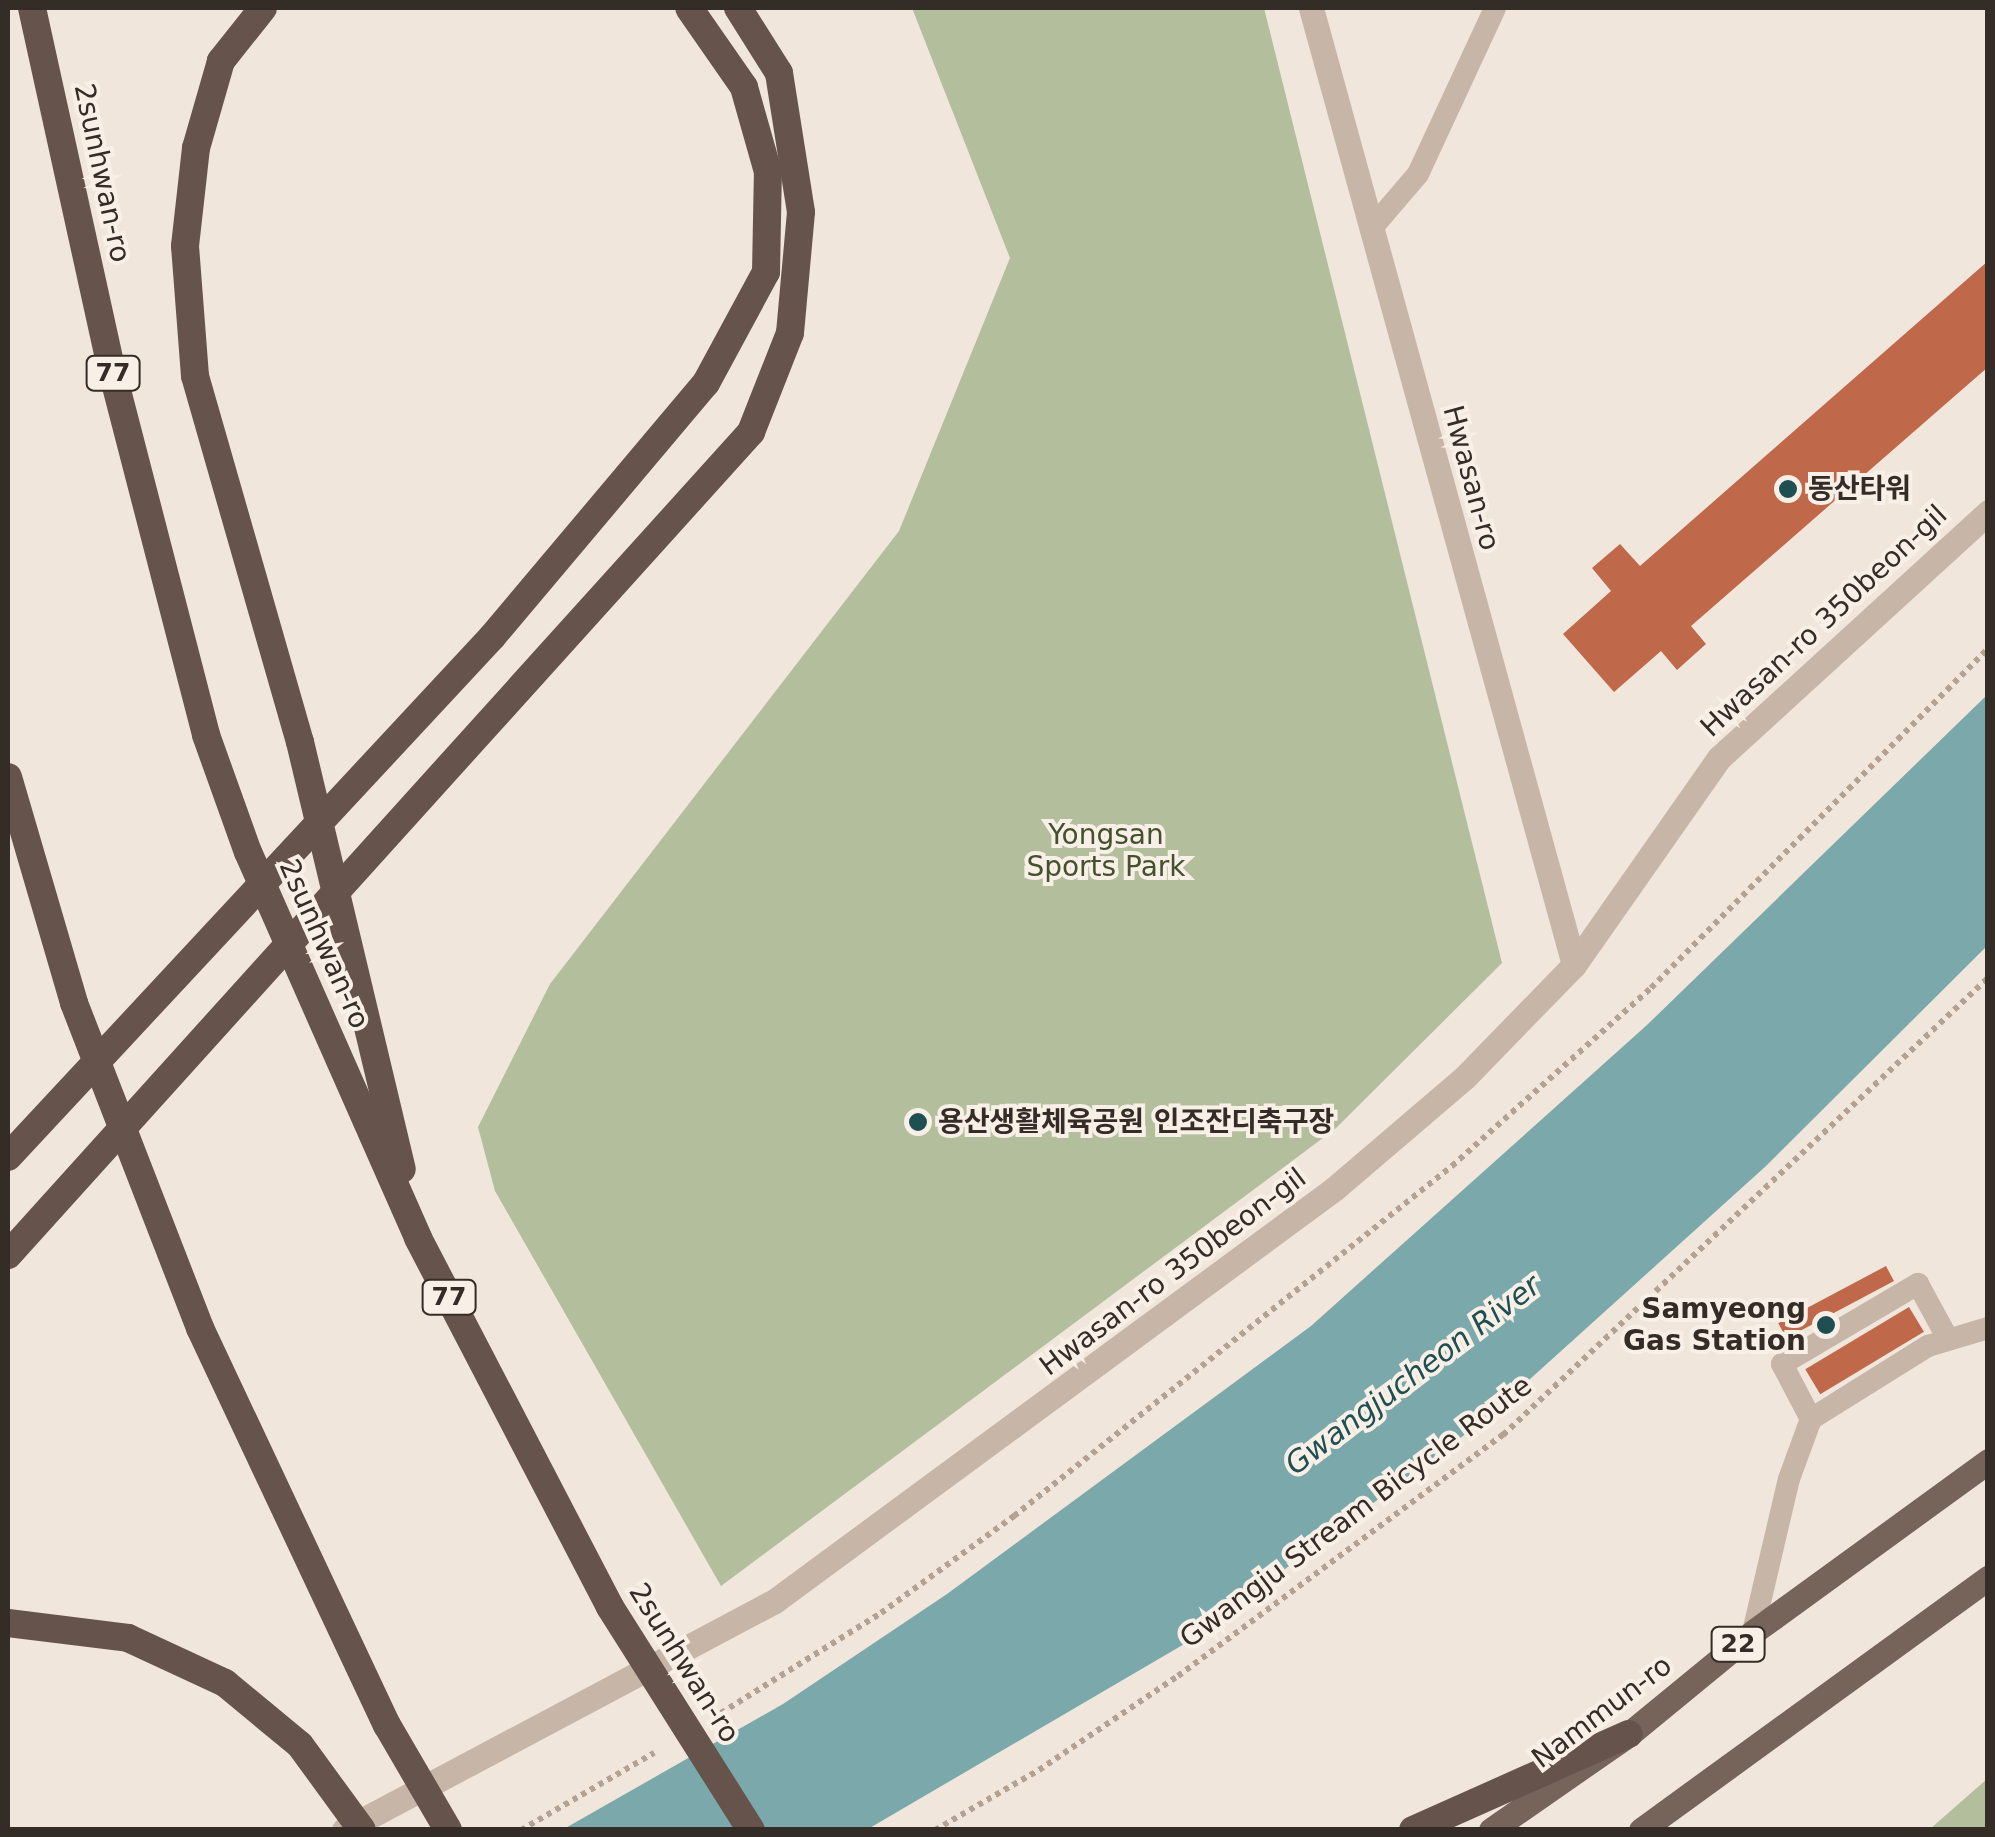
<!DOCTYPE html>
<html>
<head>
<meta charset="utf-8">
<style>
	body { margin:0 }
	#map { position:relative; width:1995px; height:1837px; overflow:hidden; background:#f0e6db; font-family:"DejaVu Sans","Noto Sans KR",sans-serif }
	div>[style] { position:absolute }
	.green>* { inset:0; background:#b2be9c }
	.water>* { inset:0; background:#7ba9ab }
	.building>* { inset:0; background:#bf684a; transform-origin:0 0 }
	.path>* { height:6px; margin-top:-3px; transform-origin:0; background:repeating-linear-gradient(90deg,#b3a192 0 5px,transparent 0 10px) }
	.service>* { height:22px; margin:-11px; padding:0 11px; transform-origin:11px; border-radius:11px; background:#c7b6a7 }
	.minor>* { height:25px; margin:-12.5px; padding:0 12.5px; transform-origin:12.5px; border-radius:12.5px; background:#c7b6a7 }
	.primary>* { height:25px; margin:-12.5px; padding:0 12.5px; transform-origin:12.5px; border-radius:12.5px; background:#766359 }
	.trunk>* { height:28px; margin:-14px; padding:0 14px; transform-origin:14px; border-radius:14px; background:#66544c }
	.trunk-bridge>* { height:28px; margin:-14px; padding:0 14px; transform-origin:14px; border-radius:14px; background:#66544c }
	.dots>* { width:28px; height:28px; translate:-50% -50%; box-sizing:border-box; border:5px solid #f8f0e7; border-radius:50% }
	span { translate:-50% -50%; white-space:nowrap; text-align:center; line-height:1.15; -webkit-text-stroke:8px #f8f0e7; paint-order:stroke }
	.shield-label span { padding:2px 8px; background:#f8f0e7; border:2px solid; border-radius:8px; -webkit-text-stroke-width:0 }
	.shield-label { font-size:25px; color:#342c27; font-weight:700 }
	.street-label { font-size:28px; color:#342c27 }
	.poi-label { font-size:28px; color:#342c27; font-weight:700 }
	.left { translate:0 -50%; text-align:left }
	.right { translate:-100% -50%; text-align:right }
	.park-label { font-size:28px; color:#43512d }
	.water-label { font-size:30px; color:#1f4f53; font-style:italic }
	.frame { position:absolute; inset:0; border:10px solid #342c27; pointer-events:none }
</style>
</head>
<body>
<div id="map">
	<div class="green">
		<i style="clip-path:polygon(912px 8px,1264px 8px,1502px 963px,1335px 1129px,721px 1586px,495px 1191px,478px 1127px,550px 984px,899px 531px,1010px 258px)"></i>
		<i style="clip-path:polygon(1987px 1779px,1987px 1829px,1930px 1829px)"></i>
	</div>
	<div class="water">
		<i style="clip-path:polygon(1987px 695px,1987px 946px,1766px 1166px,1487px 1418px,1186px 1643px,868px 1829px,562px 1830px,783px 1704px,947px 1594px,1311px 1326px,1647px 1025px)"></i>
	</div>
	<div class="building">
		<i style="clip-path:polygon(1988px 261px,1988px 367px,1691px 626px,1706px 644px,1677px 670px,1661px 651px,1614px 692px,1563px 634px,1611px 591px,1592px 568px,1620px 544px,1640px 566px)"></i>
		<i style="left:1886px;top:1266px;width:17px;height:122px;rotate:62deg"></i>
		<i style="left:1909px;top:1307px;width:29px;height:121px;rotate:59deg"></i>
	</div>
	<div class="path">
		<i style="left:721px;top:1713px;width:189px;rotate:-32deg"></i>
		<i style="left:881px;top:1613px;width:165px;rotate:-36.1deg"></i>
		<i style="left:1014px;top:1516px;width:561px;rotate:-38.63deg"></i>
		<i style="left:1452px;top:1166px;width:267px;rotate:-41.8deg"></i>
		<i style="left:1651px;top:988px;width:478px;rotate:-45.2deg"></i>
		<i style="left:521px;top:1830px;width:154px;rotate:-30.1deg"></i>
		<i style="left:935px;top:1830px;width:120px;rotate:-30deg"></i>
		<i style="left:1039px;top:1770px;width:168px;rotate:-34.1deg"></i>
		<i style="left:1178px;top:1676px;width:405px;rotate:-36.6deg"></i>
		<i style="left:1503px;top:1435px;width:666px;rotate:-43.3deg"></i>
	</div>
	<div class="service">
		<i style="left:1371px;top:229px;width:72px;rotate:-49.5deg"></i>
		<i style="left:1418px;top:174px;width:183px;rotate:-65.1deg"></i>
		<i style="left:1811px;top:1419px;width:62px;rotate:-117.8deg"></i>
		<i style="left:1782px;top:1364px;width:158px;rotate:-30.5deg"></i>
		<i style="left:1918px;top:1284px;width:63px;rotate:61.4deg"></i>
		<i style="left:1753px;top:1632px;width:157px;rotate:-76.8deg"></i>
		<i style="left:1789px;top:1479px;width:64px;rotate:-69.9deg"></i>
		<i style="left:1811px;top:1419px;width:138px;rotate:-32deg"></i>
		<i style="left:1928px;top:1346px;width:63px;rotate:-16.7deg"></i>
	</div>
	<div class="minor">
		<i style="left:1311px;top:8px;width:992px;rotate:74.63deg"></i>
		<i style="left:344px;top:1830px;width:489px;rotate:-28deg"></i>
		<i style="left:776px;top:1600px;width:693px;rotate:-36.37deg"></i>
		<i style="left:1334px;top:1189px;width:172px;rotate:-40.5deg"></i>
		<i style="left:1465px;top:1077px;width:156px;rotate:-45.8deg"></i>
		<i style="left:1574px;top:965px;width:253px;rotate:-55deg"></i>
		<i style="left:1719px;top:758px;width:365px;rotate:-42.4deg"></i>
	</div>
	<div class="primary">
		<i style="left:1491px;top:1830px;width:168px;rotate:-34.8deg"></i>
		<i style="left:1629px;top:1734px;width:161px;rotate:-39.4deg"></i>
		<i style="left:1753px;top:1632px;width:291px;rotate:-36deg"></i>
		<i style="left:1641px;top:1830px;width:429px;rotate:-36deg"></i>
	</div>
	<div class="trunk">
		<i style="left:32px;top:8px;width:368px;rotate:77.6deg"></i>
		<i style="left:111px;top:367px;width:380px;rotate:75.5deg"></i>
		<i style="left:263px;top:8px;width:68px;rotate:128.4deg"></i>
		<i style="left:221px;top:61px;width:91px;rotate:106deg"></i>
		<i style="left:196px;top:148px;width:99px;rotate:96.4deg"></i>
		<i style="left:185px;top:246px;width:130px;rotate:85.6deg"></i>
		<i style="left:195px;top:376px;width:381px;rotate:74deg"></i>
		<i style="left:8px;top:777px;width:235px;rotate:73.7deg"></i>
		<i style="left:8px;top:1157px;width:710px;rotate:-47.05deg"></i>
		<i style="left:492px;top:637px;width:332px;rotate:-49.9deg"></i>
		<i style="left:706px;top:383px;width:126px;rotate:-61.6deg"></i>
		<i style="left:766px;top:272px;width:100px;rotate:-88.9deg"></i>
		<i style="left:768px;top:172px;width:88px;rotate:-105.8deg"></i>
		<i style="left:744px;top:87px;width:96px;rotate:-124.8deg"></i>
		<i style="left:8px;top:1255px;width:1109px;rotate:-47.92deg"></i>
		<i style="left:751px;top:432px;width:106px;rotate:-68.5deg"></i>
		<i style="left:790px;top:333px;width:121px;rotate:-84.8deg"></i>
		<i style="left:801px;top:212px;width:141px;rotate:-99deg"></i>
		<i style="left:779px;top:73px;width:77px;rotate:-122.2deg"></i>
		<i style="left:1413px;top:1830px;width:236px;rotate:-24deg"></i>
	</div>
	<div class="trunk-bridge">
		<i style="left:206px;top:735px;width:124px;rotate:70.3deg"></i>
		<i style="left:248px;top:852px;width:422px;rotate:66.2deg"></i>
		<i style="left:418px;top:1238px;width:416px;rotate:62.5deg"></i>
		<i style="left:610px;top:1607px;width:264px;rotate:57.7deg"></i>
		<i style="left:300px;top:742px;width:439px;rotate:76.6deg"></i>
		<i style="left:74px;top:1003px;width:349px;rotate:68.8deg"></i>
		<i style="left:200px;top:1328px;width:439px;rotate:64.8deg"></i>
		<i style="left:387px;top:1725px;width:121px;rotate:59.8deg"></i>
		<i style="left:8px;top:1623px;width:121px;rotate:7.1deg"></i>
		<i style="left:128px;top:1638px;width:107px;rotate:24.9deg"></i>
		<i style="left:225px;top:1683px;width:97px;rotate:39.6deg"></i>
		<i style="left:300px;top:1745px;width:105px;rotate:53.9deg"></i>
	</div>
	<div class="dots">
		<i style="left:1788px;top:489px;background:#1f4f53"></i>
		<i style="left:918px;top:1122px;background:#1f4f53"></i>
		<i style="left:1826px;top:1325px;background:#1f4f53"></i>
	</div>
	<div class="shield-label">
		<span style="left:113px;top:373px">77</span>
		<span style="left:449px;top:1297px">77</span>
		<span style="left:1738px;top:1644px">22</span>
	</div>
	<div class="street-label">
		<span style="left:102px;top:173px;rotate:78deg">2sunhwan-ro</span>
		<span style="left:1471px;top:478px;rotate:75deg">Hwasan-ro</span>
		<span style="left:1824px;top:621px;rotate:-43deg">Hwasan-ro 350beon-gil</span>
		<span style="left:324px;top:944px;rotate:66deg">2sunhwan-ro</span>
		<span style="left:1173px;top:1272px;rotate:-37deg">Hwasan-ro 350beon-gil</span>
		<span style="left:1356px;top:1512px;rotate:-37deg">Gwangju Stream Bicycle Route</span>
		<span style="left:684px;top:1663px;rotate:58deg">2sunhwan-ro</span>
		<span style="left:1602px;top:1712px;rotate:-37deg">Nammun-ro</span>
	</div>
	<div class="poi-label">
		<span class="left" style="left:1808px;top:489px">동산타워</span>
		<span class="left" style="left:938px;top:1122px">용산생활체육공원 인조잔디축구장</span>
		<span class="right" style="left:1806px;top:1325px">Samyeong<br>Gas Station</span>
	</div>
	<div class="park-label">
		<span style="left:1106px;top:851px">Yongsan<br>Sports Park</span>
	</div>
	<div class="water-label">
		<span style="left:1413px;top:1375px;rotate:-37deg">Gwangjucheon River</span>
	</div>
	<div class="frame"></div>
</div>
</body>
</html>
